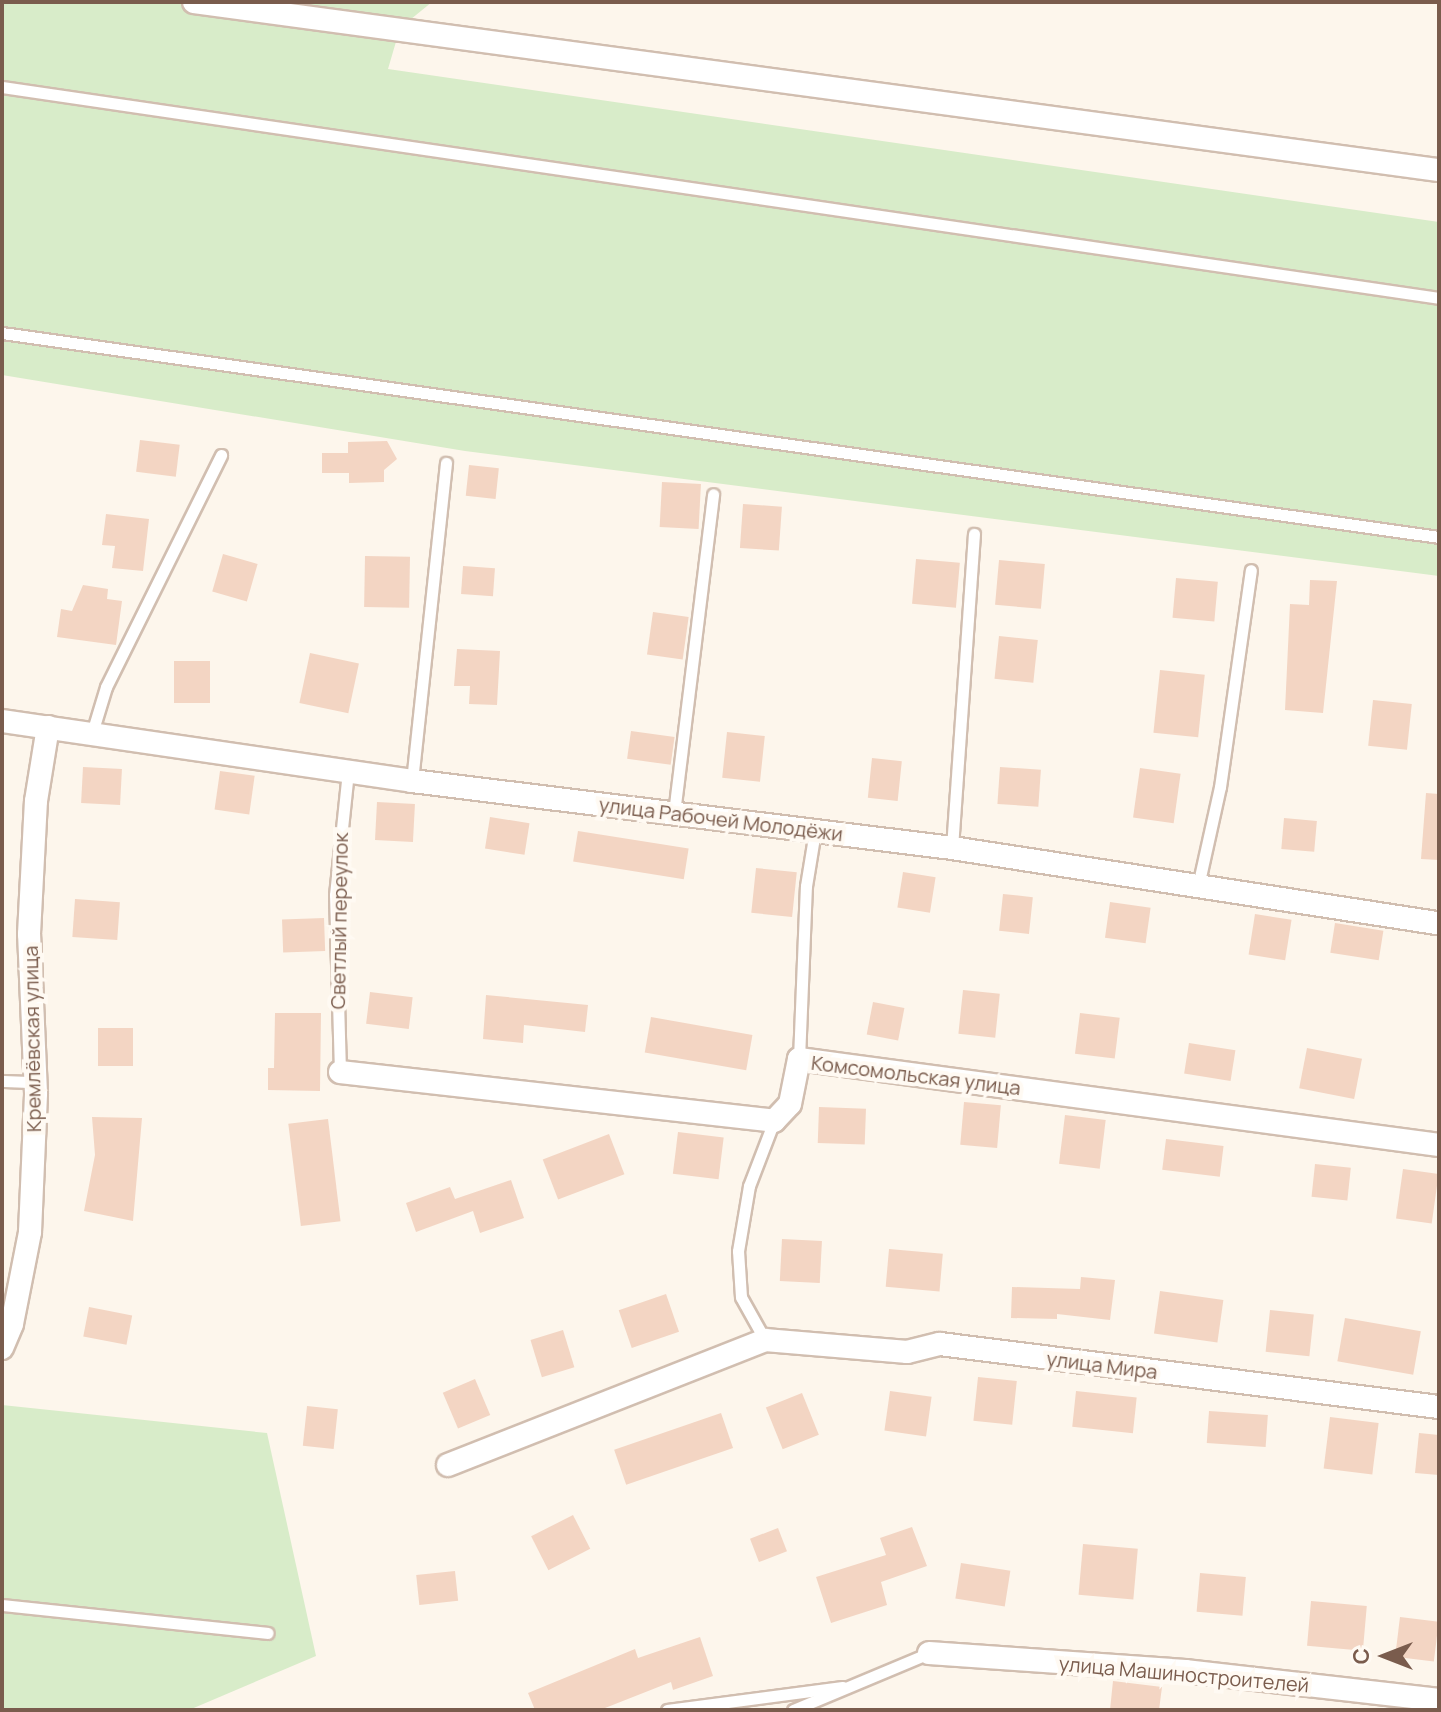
<!DOCTYPE html>
<html>
<head>
<meta charset="utf-8">
<style>
	body { margin:0 }
	#map { position:relative; width:1441px; height:1712px; overflow:hidden; background:#fdf6ec; font-family:Manrope,sans-serif }
	div>[style] { position:absolute }
	.green>* { inset:0; background:#d8ecc9 }
	.building>* { inset:0; background:#f3d5c3; transform-origin:0 0 }
	.roads { filter:drop-shadow(2px 0 #d1beb0) drop-shadow(-2px 0 #d1beb0) drop-shadow(0 2px #d1beb0) drop-shadow(0 -2px #d1beb0) }
	.service>* { height:11px; margin:-5.5px; padding:0 5.5px; transform-origin:5.5px; border-radius:5.5px; background:#fff }
	.minor>* { height:22px; margin:-11px; padding:0 11px; transform-origin:11px; border-radius:11px; background:#fff }
	span { translate:-50% -50%; white-space:nowrap; text-align:center; line-height:1.15; -webkit-text-stroke:8px #fffaf3; paint-order:stroke }
	.street-label { font-size:20px; color:#7a5c4d }
	.frame { position:absolute; inset:0; border:4px solid #7a5c4d; pointer-events:none }
	.north { position:absolute; left:1345px; top:1616px; width:80px; height:80px; -webkit-text-stroke:6px #fffaf3; paint-order:stroke; rotate:270deg; font-size:22px; font-weight:700; line-height:32px; text-align:center; color:#7a5c4d }
	.north::after { content:''; display:block; margin:auto; width:28px; height:36px; background:#7a5c4d; clip-path:polygon(50% 0,100% 100%,50% 72%,0 100%) }
</style>
</head>
<body>
<div id="map">
	<div class="green">
		<i style="clip-path:polygon(2px 2px,432px 2px,400px 28px,388px 69px,1439px 222px,1439px 576px,465px 451px,2px 375px)"></i>
		<i style="clip-path:polygon(2px 1405px,267px 1433px,316px 1656px,189px 1710px,2px 1710px)"></i>
	</div>
	<div class="building">
		<i style="left:140px;top:440px;width:40px;height:32px;rotate:7deg"></i>
		<i style="clip-path:polygon(387px 441px,397px 459px,384px 470px,384px 482px,349px 483px,349px 473px,322px 473px,322px 453px,348px 453px,348px 442px)"></i>
		<i style="left:469px;top:465px;width:30px;height:31px;rotate:6deg"></i>
		<i style="left:662px;top:482px;width:39px;height:45px;rotate:3deg"></i>
		<i style="left:743px;top:504px;width:39px;height:44px;rotate:4deg"></i>
		<i style="clip-path:polygon(106px 514px,149px 519px,143px 571px,112px 568px,115px 546px,102px 545px)"></i>
		<i style="left:223px;top:554px;width:36px;height:39px;rotate:16deg"></i>
		<i style="left:365px;top:556px;width:45px;height:51px;rotate:1deg"></i>
		<i style="left:916px;top:559px;width:44px;height:45px;rotate:5deg"></i>
		<i style="left:999px;top:560px;width:46px;height:45px;rotate:5deg"></i>
		<i style="left:463px;top:566px;width:32px;height:28px;rotate:4deg"></i>
		<i style="left:1176px;top:578px;width:42px;height:40px;rotate:5deg"></i>
		<i style="clip-path:polygon(1310px 580px,1337px 581px,1323px 713px,1285px 710px,1290px 604px,1309px 605px)"></i>
		<i style="clip-path:polygon(83px 585px,108px 589px,107px 599px,122px 601px,116px 645px,57px 637px,61px 609px,72px 611px)"></i>
		<i style="left:653px;top:612px;width:36px;height:43px;rotate:8deg"></i>
		<i style="left:999px;top:636px;width:39px;height:43px;rotate:6deg"></i>
		<i style="clip-path:polygon(457px 649px,500px 651px,497px 705px,469px 704px,470px 686px,454px 686px)"></i>
		<i style="left:310px;top:653px;width:50px;height:51px;rotate:12deg"></i>
		<i style="left:174px;top:661px;width:36px;height:42px"></i>
		<i style="left:1160px;top:670px;width:45px;height:63px;rotate:6deg"></i>
		<i style="left:1373px;top:700px;width:39px;height:46px;rotate:6deg"></i>
		<i style="left:631px;top:731px;width:44px;height:28px;rotate:8deg"></i>
		<i style="left:727px;top:732px;width:38px;height:46px;rotate:6deg"></i>
		<i style="left:872px;top:758px;width:30px;height:40px;rotate:6deg"></i>
		<i style="left:83px;top:767px;width:39px;height:36px;rotate:3deg"></i>
		<i style="left:1000px;top:767px;width:41px;height:37px;rotate:4deg"></i>
		<i style="left:1140px;top:768px;width:41px;height:50px;rotate:8deg"></i>
		<i style="left:220px;top:771px;width:35px;height:39px;rotate:8deg"></i>
		<i style="clip-path:polygon(1426px 793px,1439px 794px,1439px 860px,1421px 859px)"></i>
		<i style="left:377px;top:802px;width:38px;height:38px;rotate:3deg"></i>
		<i style="left:490px;top:817px;width:40px;height:32px;rotate:9deg"></i>
		<i style="left:1284px;top:818px;width:33px;height:31px;rotate:5deg"></i>
		<i style="left:578px;top:831px;width:112px;height:31px;rotate:9deg"></i>
		<i style="left:756px;top:868px;width:41px;height:45px;rotate:6deg"></i>
		<i style="left:903px;top:872px;width:33px;height:36px;rotate:9deg"></i>
		<i style="left:1003px;top:894px;width:30px;height:37px;rotate:6deg"></i>
		<i style="left:75px;top:899px;width:45px;height:38px;rotate:4deg"></i>
		<i style="left:1110px;top:902px;width:41px;height:36px;rotate:8deg"></i>
		<i style="left:1255px;top:914px;width:37px;height:41px;rotate:9deg"></i>
		<i style="left:324px;top:918px;width:33px;height:42px;rotate:88deg"></i>
		<i style="left:1335px;top:923px;width:49px;height:30px;rotate:9deg"></i>
		<i style="left:963px;top:990px;width:37px;height:44px;rotate:6deg"></i>
		<i style="left:370px;top:992px;width:43px;height:32px;rotate:7deg"></i>
		<i style="clip-path:polygon(486px 995px,588px 1005px,585px 1032px,524px 1025px,523px 1043px,483px 1039px)"></i>
		<i style="left:873px;top:1002px;width:32px;height:33px;rotate:11deg"></i>
		<i style="clip-path:polygon(275px 1013px,321px 1013px,320px 1091px,268px 1090px,268px 1068px,274px 1068px)"></i>
		<i style="left:1080px;top:1013px;width:40px;height:41px;rotate:7deg"></i>
		<i style="left:651px;top:1017px;width:103px;height:36px;rotate:10deg"></i>
		<i style="left:98px;top:1028px;width:35px;height:38px"></i>
		<i style="left:1189px;top:1043px;width:47px;height:31px;rotate:9deg"></i>
		<i style="left:1307px;top:1048px;width:56px;height:41px;rotate:11deg"></i>
		<i style="left:964px;top:1102px;width:37px;height:43px;rotate:5deg"></i>
		<i style="left:819px;top:1107px;width:47px;height:36px;rotate:2deg"></i>
		<i style="left:1065px;top:1115px;width:41px;height:49px;rotate:7deg"></i>
		<i style="clip-path:polygon(92px 1117px,142px 1118px,133px 1221px,84px 1211px,95px 1155px)"></i>
		<i style="left:328px;top:1119px;width:103px;height:40px;rotate:83deg"></i>
		<i style="left:678px;top:1132px;width:46px;height:42px;rotate:7deg"></i>
		<i style="left:609px;top:1134px;width:43px;height:71px;rotate:69deg"></i>
		<i style="left:1166px;top:1139px;width:58px;height:31px;rotate:7deg"></i>
		<i style="left:1315px;top:1164px;width:36px;height:33px;rotate:6deg"></i>
		<i style="left:1403px;top:1169px;width:36px;height:50px;rotate:8deg"></i>
		<i style="clip-path:polygon(511px 1180px,524px 1218px,480px 1233px,473px 1211px,416px 1232px,406px 1203px,450px 1187px,455px 1199px)"></i>
		<i style="left:782px;top:1239px;width:40px;height:42px;rotate:3deg"></i>
		<i style="left:889px;top:1249px;width:54px;height:38px;rotate:5deg"></i>
		<i style="clip-path:polygon(1081px 1277px,1115px 1280px,1110px 1320px,1057px 1314px,1057px 1319px,1011px 1318px,1012px 1287px,1080px 1289px)"></i>
		<i style="left:1160px;top:1291px;width:64px;height:43px;rotate:8deg"></i>
		<i style="left:666px;top:1294px;width:40px;height:50px;rotate:71deg"></i>
		<i style="left:89px;top:1307px;width:44px;height:30px;rotate:11deg"></i>
		<i style="left:1270px;top:1310px;width:44px;height:42px;rotate:6deg"></i>
		<i style="left:1345px;top:1318px;width:77px;height:44px;rotate:10deg"></i>
		<i style="left:563px;top:1330px;width:39px;height:34px;rotate:73deg"></i>
		<i style="left:978px;top:1377px;width:39px;height:44px;rotate:6deg"></i>
		<i style="left:475px;top:1379px;width:39px;height:35px;rotate:67deg"></i>
		<i style="left:890px;top:1391px;width:42px;height:40px;rotate:8deg"></i>
		<i style="left:1076px;top:1391px;width:61px;height:36px;rotate:6deg"></i>
		<i style="left:802px;top:1393px;width:45px;height:39px;rotate:68deg"></i>
		<i style="left:307px;top:1406px;width:31px;height:40px;rotate:6deg"></i>
		<i style="left:1209px;top:1411px;width:59px;height:32px;rotate:4deg"></i>
		<i style="left:721px;top:1413px;width:37px;height:113px;rotate:71deg"></i>
		<i style="left:1330px;top:1417px;width:49px;height:52px;rotate:7deg"></i>
		<i style="clip-path:polygon(1419px 1433px,1439px 1435px,1439px 1475px,1415px 1473px)"></i>
		<i style="left:573px;top:1515px;width:38px;height:47px;rotate:63deg"></i>
		<i style="clip-path:polygon(912px 1527px,927px 1566px,881px 1582px,887px 1605px,831px 1623px,816px 1577px,886px 1555px,880px 1538px)"></i>
		<i style="left:778px;top:1528px;width:25px;height:30px;rotate:69deg"></i>
		<i style="left:1083px;top:1544px;width:55px;height:51px;rotate:5deg"></i>
		<i style="left:961px;top:1563px;width:50px;height:36px;rotate:9deg"></i>
		<i style="left:455px;top:1571px;width:30px;height:39px;rotate:84deg"></i>
		<i style="left:1200px;top:1573px;width:46px;height:39px;rotate:5deg"></i>
		<i style="left:1311px;top:1601px;width:56px;height:45px;rotate:5deg"></i>
		<i style="left:1400px;top:1617px;width:39px;height:40px;rotate:7deg"></i>
		<i style="clip-path:polygon(700px 1637px,713px 1676px,673px 1690px,671px 1682px,600px 1710px,535px 1710px,528px 1693px,635px 1649px,638px 1658px)"></i>
		<i style="clip-path:polygon(1113px 1681px,1162px 1687px,1159px 1710px,1110px 1710px)"></i>
	</div>
	<div class="roads">
		<div class="service">
			<i style="left:2px;top:87px;width:1452px;rotate:8.35deg"></i>
			<i style="left:2px;top:333px;width:1451px;rotate:8.08deg"></i>
			<i style="left:92px;top:733px;width:48px;rotate:-73.1deg"></i>
			<i style="left:106px;top:687px;width:259px;rotate:-63.6deg"></i>
			<i style="left:412px;top:781px;width:320px;rotate:-83.9deg"></i>
			<i style="left:674px;top:813px;width:321px;rotate:-83deg"></i>
			<i style="left:952px;top:848px;width:315px;rotate:-86deg"></i>
			<i style="left:1198px;top:886px;width:101px;rotate:-77.5deg"></i>
			<i style="left:1220px;top:787px;width:219px;rotate:-81.9deg"></i>
			<i style="left:799px;top:1059px;width:173px;rotate:-87.7deg"></i>
			<i style="left:806px;top:886px;width:56px;rotate:-80.7deg"></i>
			<i style="left:340px;top:1072px;width:177px;rotate:-91.6deg"></i>
			<i style="left:335px;top:895px;width:125px;rotate:-84deg"></i>
			<i style="left:2px;top:1081px;width:34px;rotate:2deg"></i>
			<i style="left:765px;top:1340px;width:49px;rotate:-119.2deg"></i>
			<i style="left:741px;top:1297px;width:46px;rotate:-93.7deg"></i>
			<i style="left:738px;top:1251px;width:66px;rotate:-80.4deg"></i>
			<i style="left:749px;top:1186px;width:70px;rotate:-69deg"></i>
			<i style="left:2px;top:1605px;width:267px;rotate:6deg"></i>
			<i style="left:667px;top:1710px;width:177px;rotate:-7.5deg"></i>
			<i style="left:793px;top:1710px;width:147px;rotate:-22.7deg"></i>
		</div>
		<div class="minor">
			<i style="left:194px;top:2px;width:1256px;rotate:7.69deg"></i>
			<i style="left:2px;top:721px;width:414px;rotate:8.3deg"></i>
			<i style="left:412px;top:781px;width:544px;rotate:7.07deg"></i>
			<i style="left:952px;top:848px;width:493px;rotate:8.8deg"></i>
			<i style="left:340px;top:1072px;width:437px;rotate:6.4deg"></i>
			<i style="left:774px;top:1121px;width:23px;rotate:-47deg"></i>
			<i style="left:790px;top:1104px;width:46px;rotate:-78.7deg"></i>
			<i style="left:799px;top:1059px;width:646px;rotate:7.65deg"></i>
			<i style="left:2px;top:1348px;width:26px;rotate:-67deg"></i>
			<i style="left:12px;top:1324px;width:94px;rotate:-78.9deg"></i>
			<i style="left:30px;top:1232px;width:139px;rotate:-87.5deg"></i>
			<i style="left:36px;top:1093px;width:159px;rotate:-92.5deg"></i>
			<i style="left:29px;top:934px;width:133px;rotate:-87deg"></i>
			<i style="left:36px;top:801px;width:75px;rotate:-80.8deg"></i>
			<i style="left:448px;top:1465px;width:341px;rotate:-21.5deg"></i>
			<i style="left:765px;top:1340px;width:143px;rotate:4.8deg"></i>
			<i style="left:907px;top:1352px;width:34px;rotate:-14deg"></i>
			<i style="left:940px;top:1344px;width:503px;rotate:7.2deg"></i>
			<i style="left:929px;top:1653px;width:257px;rotate:4deg"></i>
			<i style="left:1185px;top:1671px;width:256px;rotate:6.5deg"></i>
		</div>
	</div>
	<div class="street-label">
		<span style="left:721px;top:819px;rotate:7deg">улица Рабочей Молодёжи</span>
		<span style="left:339px;top:921px;rotate:-89deg">Светлый переулок</span>
		<span style="left:32px;top:1039px;rotate:-91deg">Кремлёвская улица</span>
		<span style="left:916px;top:1075px;rotate:7deg">Комсомольская улица</span>
		<span style="left:1102px;top:1365px;rotate:7deg">улица Мира</span>
		<span style="left:1184px;top:1674px;rotate:5deg">улица Машиностроителей</span>
	</div>
	<div class="frame"></div>
	<div class="north">С</div>
</div>
</body>
</html>
